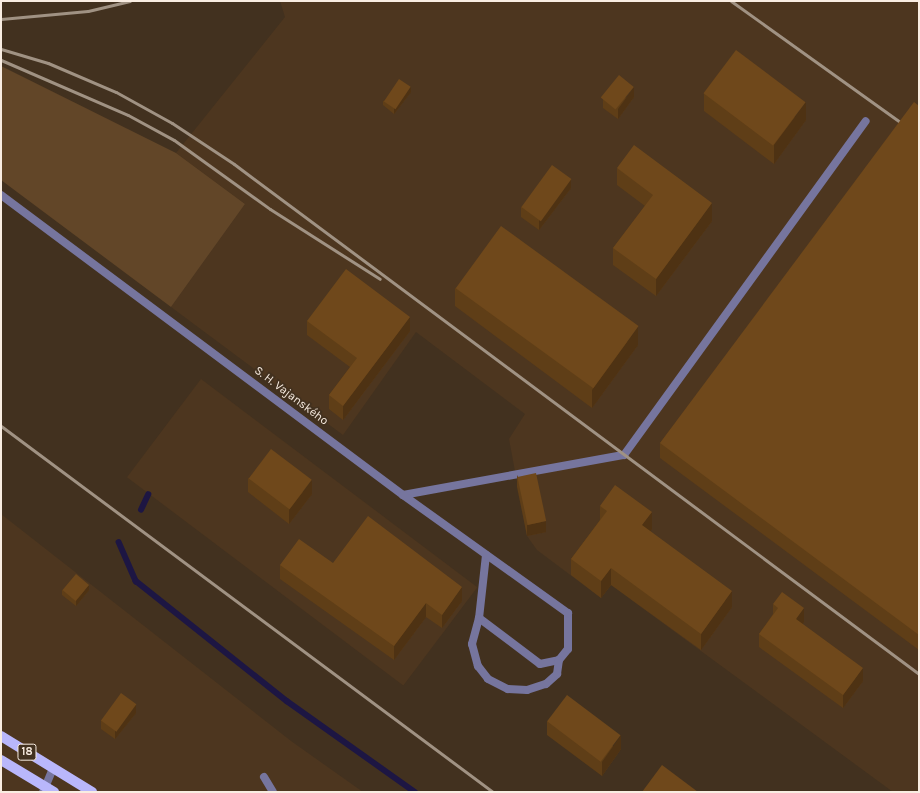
<!DOCTYPE html>
<html>
<head>
<meta charset="utf-8">
<style>
	body { margin:0 }
	#map { position:relative; width:920px; height:793px; overflow:hidden; background:#42311f; font-family:Karla,sans-serif }
	div>[style] { position:absolute }
	.built>* { inset:0; background:#4d361f; transform-origin:0 0 }
	.green>* { inset:0; background:#624628 }
	.stream>* { height:5.5px; margin:-2.75px; padding:0 2.75px; transform-origin:2.75px; border-radius:2.75px; background:#1d1643 }
	.lane>* { height:8px; margin:-4px; padding:0 4px; transform-origin:4px; border-radius:4px; background:#76759e }
	.street>* { height:8px; margin:-4px; padding:0 4px; transform-origin:4px; border-radius:4px; background:#76759e }
	.primary>* { height:10px; margin:-5px; padding:0 5px; transform-origin:5px; border-radius:5px; background:#b9b7fb }
	.rail>* { height:3px; margin:-1.5px; padding:0 1.5px; transform-origin:1.5px; border-radius:1.5px; background:#a09283 }
	.wall>* { inset:0; background:#5f3e17 }
	.shaded-wall>* { inset:0; background:#4e3213 }
	.building>* { inset:0; background:#6f481b; transform-origin:0 0 }
	span { translate:-50% -50%; white-space:nowrap; text-align:center; line-height:1.15; -webkit-text-stroke:3.5px #42311f; paint-order:stroke }
	.shield-label span { padding:1px 3px; background:#42311f; border:1px solid; border-radius:3px; -webkit-text-stroke-width:0 }
	.shield-label { font-size:11px; color:#f9ede2; font-weight:700 }
	.street-label { font-size:12px; color:#f9ede2 }
	.frame { position:absolute; inset:0; border:2px solid #f9ede2; pointer-events:none }
</style>
</head>
<body>
<div id="map">
	<div class="built">
		<i style="clip-path:polygon(280px 1px,919px 1px,919px 792px,893px 792px,630px 599px,641px 584px,622px 570px,601px 598px,537px 550px,527px 536px,509px 439px,525px 414px,416px 332px,343px 435px,171px 307px,245px 204px,176px 153px,285px 17px)"></i>
		<i style="left:201px;top:379px;width:346px;height:123px;rotate:37deg"></i>
		<i style="clip-path:polygon(1px 514px,291px 741px,363px 792px,1px 792px)"></i>
	</div>
	<div class="green">
		<i style="clip-path:polygon(1px 66px,176px 153px,245px 204px,171px 307px,1px 180px)"></i>
	</div>
	<div class="stream">
		<i style="left:141px;top:510px;width:17px;rotate:-65deg"></i>
		<i style="left:119px;top:542px;width:43px;rotate:66.4deg"></i>
		<i style="left:136px;top:581px;width:193px;rotate:38.5deg"></i>
		<i style="left:287px;top:701px;width:157px;rotate:35.4deg"></i>
	</div>
	<div class="lane">
		<i style="left:403px;top:495px;width:225px;rotate:-10.3deg"></i>
		<i style="left:624px;top:455px;width:412px;rotate:-54.1deg"></i>
		<i style="left:486px;top:555px;width:63px;rotate:96.3deg"></i>
		<i style="left:479px;top:618px;width:76px;rotate:37deg"></i>
		<i style="left:540px;top:664px;width:19px;rotate:-12deg"></i>
		<i style="left:559px;top:660px;width:14px;rotate:-51deg"></i>
		<i style="left:568px;top:649px;width:36px;rotate:-90deg"></i>
		<i style="left:479px;top:618px;width:27px;rotate:105deg"></i>
		<i style="left:472px;top:644px;width:23px;rotate:75deg"></i>
		<i style="left:478px;top:666px;width:16px;rotate:52deg"></i>
		<i style="left:488px;top:679px;width:22px;rotate:27deg"></i>
		<i style="left:508px;top:689px;width:19px;rotate:3deg"></i>
		<i style="left:527px;top:690px;width:20px;rotate:-18deg"></i>
		<i style="left:546px;top:684px;width:15px;rotate:-42deg"></i>
		<i style="left:557px;top:674px;width:14px;rotate:-82deg"></i>
		<i style="left:264px;top:777px;width:17px;rotate:59deg"></i>
		<i style="left:43px;top:792px;width:26px;rotate:-67deg"></i>
	</div>
	<div class="street">
		<i style="left:1px;top:195px;width:502px;rotate:36.73deg"></i>
		<i style="left:403px;top:495px;width:203px;rotate:35.6deg"></i>
	</div>
	<div class="primary">
		<i style="left:1px;top:736px;width:107px;rotate:31.6deg"></i>
		<i style="left:1px;top:760px;width:62px;rotate:31.1deg"></i>
	</div>
	<div class="rail">
		<i style="left:731px;top:1px;width:216px;rotate:35.6deg"></i>
		<i style="left:1px;top:19px;width:87px;rotate:-5.3deg"></i>
		<i style="left:88px;top:11px;width:43px;rotate:-13.4deg"></i>
		<i style="left:1px;top:49px;width:49px;rotate:16.6deg"></i>
		<i style="left:48px;top:63px;width:74px;rotate:23.1deg"></i>
		<i style="left:116px;top:92px;width:64px;rotate:29deg"></i>
		<i style="left:172px;top:123px;width:74px;rotate:33.5deg"></i>
		<i style="left:234px;top:164px;width:854px;rotate:36.67deg"></i>
		<i style="left:1px;top:60px;width:138px;rotate:23.4deg"></i>
		<i style="left:128px;top:115px;width:52px;rotate:28.5deg"></i>
		<i style="left:174px;top:140px;width:118px;rotate:35.7deg"></i>
		<i style="left:270px;top:209px;width:130px;rotate:32.5deg"></i>
		<i style="left:1px;top:426px;width:613px;rotate:36.65deg"></i>
	</div>
	<div class="wall">
		<i style="clip-path:polygon(411px 92px,394px 114px,383px 105px,383px 101px)"></i>
		<i style="clip-path:polygon(704px 93px,806px 120px,774px 164px,704px 111px)"></i>
		<i style="clip-path:polygon(634px 97px,618px 119px,603px 108px,603px 99px)"></i>
		<i style="clip-path:polygon(919px 106px,919px 650px,660px 458px,660px 443px)"></i>
		<i style="clip-path:polygon(617px 168px,712px 221px,656px 296px,613px 265px,613px 248px,645px 206px,617px 185px)"></i>
		<i style="clip-path:polygon(571px 188px,539px 230px,521px 217px,521px 207px)"></i>
		<i style="clip-path:polygon(455px 288px,638px 345px,592px 408px,455px 306px)"></i>
		<i style="clip-path:polygon(307px 321px,410px 331px,343px 420px,329px 409px,329px 395px,350px 367px,307px 335px)"></i>
		<i style="clip-path:polygon(517px 475px,546px 532px,527px 536px,517px 487px)"></i>
		<i style="clip-path:polygon(248px 478px,312px 494px,289px 524px,248px 492px)"></i>
		<i style="clip-path:polygon(600px 506px,652px 529px,650px 531px,732px 607px,701px 650px,611px 585px,601px 598px,571px 575px,571px 559px,600px 520px)"></i>
		<i style="clip-path:polygon(333px 563px,462px 601px,442px 628px,426px 617px,394px 660px,280px 579px,280px 565px)"></i>
		<i style="clip-path:polygon(62px 590px,89px 590px,76px 606px,62px 595px)"></i>
		<i style="clip-path:polygon(773px 604px,804px 622px,802px 624px,863px 681px,843px 708px,759px 647px,759px 634px,773px 614px)"></i>
		<i style="clip-path:polygon(136px 713px,115px 739px,101px 729px,101px 720px)"></i>
		<i style="clip-path:polygon(547px 721px,621px 749px,602px 776px,547px 735px)"></i>
	</div>
	<div class="shaded-wall">
		<i style="clip-path:polygon(411px 87px,411px 92px,394px 114px,394px 109px)"></i>
		<i style="clip-path:polygon(634px 87px,634px 97px,618px 119px,618px 109px)"></i>
		<i style="clip-path:polygon(806px 102px,806px 120px,774px 164px,774px 145px)"></i>
		<i style="clip-path:polygon(571px 179px,571px 188px,539px 230px,539px 221px)"></i>
		<i style="clip-path:polygon(712px 203px,712px 221px,656px 296px,656px 279px)"></i>
		<i style="clip-path:polygon(410px 317px,410px 331px,343px 420px,343px 406px)"></i>
		<i style="clip-path:polygon(638px 327px,638px 345px,592px 408px,592px 390px)"></i>
		<i style="clip-path:polygon(312px 480px,312px 494px,289px 524px,289px 510px)"></i>
		<i style="clip-path:polygon(652px 512px,652px 529px,642px 542px,642px 525px)"></i>
		<i style="clip-path:polygon(546px 521px,546px 532px,527px 536px,527px 525px)"></i>
		<i style="clip-path:polygon(611px 568px,611px 585px,601px 598px,601px 581px)"></i>
		<i style="clip-path:polygon(89px 585px,89px 590px,76px 606px,76px 601px)"></i>
		<i style="clip-path:polygon(462px 587px,462px 601px,442px 628px,442px 615px)"></i>
		<i style="clip-path:polygon(732px 591px,732px 607px,701px 650px,701px 634px)"></i>
		<i style="clip-path:polygon(426px 603px,426px 617px,394px 660px,394px 646px)"></i>
		<i style="clip-path:polygon(804px 608px,804px 622px,796px 632px,796px 619px)"></i>
		<i style="clip-path:polygon(863px 668px,863px 681px,843px 708px,843px 695px)"></i>
		<i style="clip-path:polygon(136px 704px,136px 713px,115px 739px,115px 730px)"></i>
		<i style="clip-path:polygon(621px 735px,621px 749px,602px 776px,602px 762px)"></i>
	</div>
	<div class="building">
		<i style="left:736px;top:50px;width:87px;height:54px;rotate:37deg"></i>
		<i style="left:619px;top:75px;width:19px;height:29px;rotate:39deg"></i>
		<i style="left:399px;top:79px;width:14px;height:27px;rotate:34deg"></i>
		<i style="clip-path:polygon(914px 102px,919px 106px,919px 635px,660px 443px)"></i>
		<i style="clip-path:polygon(634px 145px,712px 203px,656px 279px,613px 248px,653px 195px,617px 168px)"></i>
		<i style="left:552px;top:165px;width:24px;height:52px;rotate:36deg"></i>
		<i style="left:501px;top:226px;width:170px;height:77px;rotate:36deg"></i>
		<i style="clip-path:polygon(346px 269px,410px 317px,343px 406px,329px 395px,357px 358px,307px 321px)"></i>
		<i style="left:271px;top:449px;width:51px;height:37px;rotate:37deg"></i>
		<i style="left:536px;top:473px;width:49px;height:19px;rotate:78deg"></i>
		<i style="clip-path:polygon(615px 485px,652px 512px,642px 525px,732px 591px,701px 634px,611px 568px,601px 581px,571px 559px,607px 511px,600px 506px)"></i>
		<i style="clip-path:polygon(368px 516px,462px 587px,442px 615px,426px 603px,394px 646px,280px 565px,299px 539px,333px 563px)"></i>
		<i style="left:76px;top:574px;width:17px;height:21px;rotate:40deg"></i>
		<i style="clip-path:polygon(782px 592px,804px 608px,796px 619px,863px 668px,843px 695px,759px 634px,778px 608px,773px 604px)"></i>
		<i style="left:121px;top:693px;width:19px;height:34px;rotate:36deg"></i>
		<i style="left:567px;top:695px;width:67px;height:33px;rotate:37deg"></i>
		<i style="clip-path:polygon(662px 765px,698px 792px,642px 792px)"></i>
	</div>
	<div class="shield-label">
		<span style="left:27px;top:752px">18</span>
	</div>
	<div class="street-label">
		<span style="left:291px;top:396px;rotate:37deg">S. H. Vajanského</span>
	</div>
	<div class="frame"></div>
</div>
</body>
</html>
